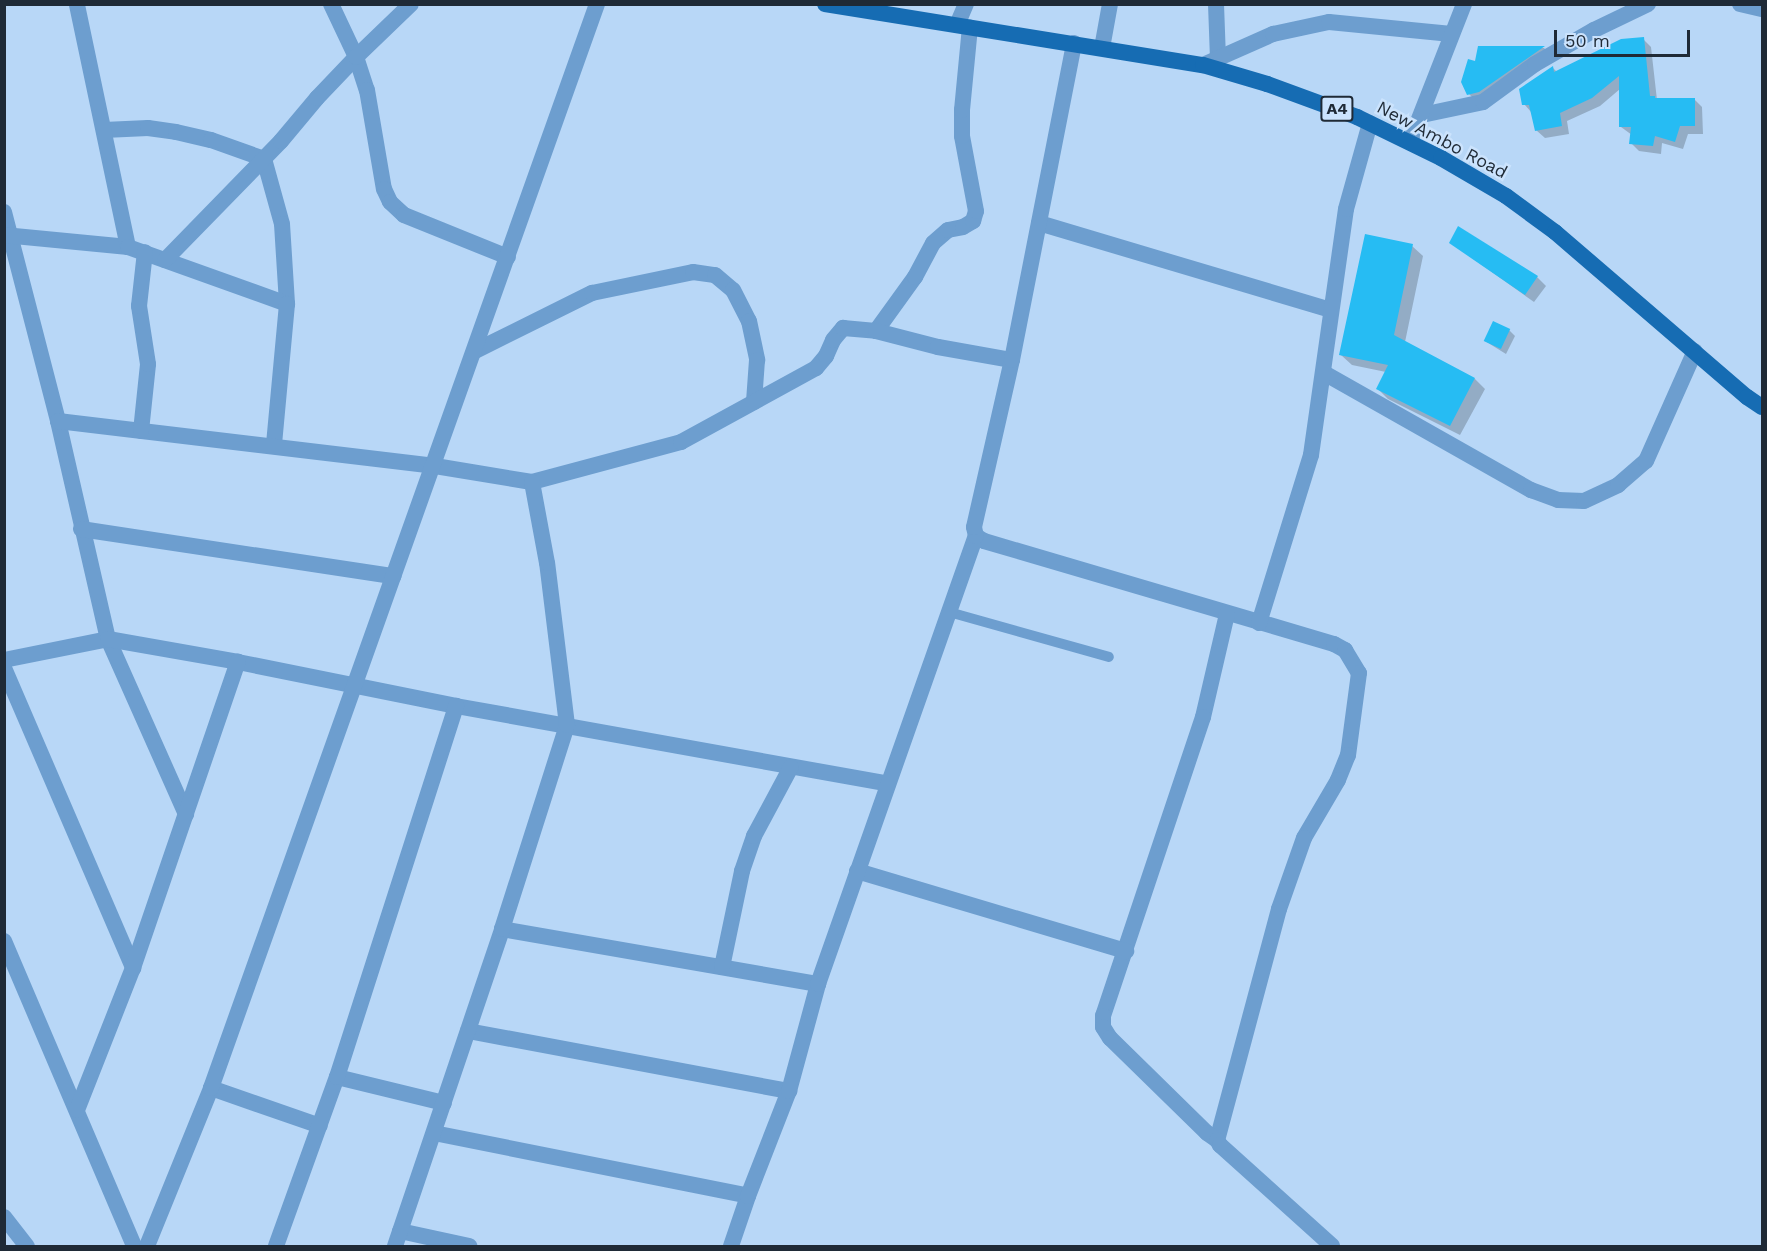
<!DOCTYPE html>
<html>
<head>
<meta charset="utf-8">
<style>
	body { margin:0 }
	#map { position:relative; width:1767px; height:1251px; overflow:hidden; background:#b8d7f7; font-family:"Work Sans",sans-serif }
	div>[style] { position:absolute }
	.shadow>* { inset:0; background:#0003 }
	.building>* { inset:0; background:#26bcf3; transform-origin:0 0 }
	.service>* { height:10px; margin:-5px; padding:0 5px; transform-origin:5px; border-radius:5px; background:#6d9ecf }
	.minor>* { height:16px; margin:-8px; padding:0 8px; transform-origin:8px; border-radius:8px; background:#6d9ecf }
	.primary>* { height:16px; margin:-8px; padding:0 8px; transform-origin:8px; border-radius:8px; background:#166cb3 }
	span { translate:-50% -50%; white-space:nowrap; text-align:center; line-height:1.15; -webkit-text-stroke:5px #cbe3fd; paint-order:stroke }
	.shield-label span { padding:2px 4px; background:#cbe3fd; border:2px solid; border-radius:4px; -webkit-text-stroke-width:0 }
	.shield-label { font-size:16px; color:#1f2a36; font-weight:700 }
	.street-label { font-size:18px; color:#1f2a36 }
	.frame { position:absolute; inset:0; border:6px solid #1f2a36; pointer-events:none }
	.scale { position:absolute; left:1554px; top:30px; width:136px; height:27px; box-sizing:border-box; border:3px solid #1f2a36; border-top:0; padding-left:8px; font-size:18px; line-height:21px; white-space:nowrap; color:#1f2a36; -webkit-text-stroke:4px #cbe3fd; paint-order:stroke }
</style>
</head>
<body>
<div id="map">
	<div class="shadow">
		<i style="clip-path:polygon(1643px 39px,1651px 47px,1657px 100px,1694px 99px,1702px 107px,1703px 134px,1688px 134px,1683px 149px,1662px 143px,1661px 154px,1639px 151px,1631px 143px,1632px 135px,1621px 127px,1620px 89px,1600px 106px,1567px 121px,1569px 134px,1545px 138px,1536px 130px,1532px 113px,1524px 104px,1553px 68px,1557px 72px)"></i>
		<i style="clip-path:polygon(1479px 47px,1544px 48px,1555px 59px,1480px 105px,1469px 94px)"></i>
		<i style="clip-path:polygon(1451px 243px,1537px 277px,1546px 286px,1534px 302px)"></i>
		<i style="clip-path:polygon(1412px 246px,1423px 256px,1405px 342px,1475px 379px,1485px 389px,1460px 435px,1388px 399px,1378px 389px,1386px 372px,1352px 365px,1341px 355px)"></i>
		<i style="clip-path:polygon(1509px 330px,1515px 336px,1506px 354px,1485px 341px)"></i>
	</div>
	<div class="building">
		<i style="clip-path:polygon(1644px 37px,1650px 96px,1655px 96px,1655px 98px,1695px 98px,1695px 126px,1680px 126px,1675px 142px,1655px 136px,1653px 146px,1629px 144px,1631px 127px,1619px 127px,1619px 76px,1592px 98px,1560px 113px,1562px 126px,1535px 131px,1529px 105px,1522px 105px,1519px 89px,1553px 66px,1554px 72px,1621px 39px)"></i>
		<i style="clip-path:polygon(1478px 46px,1545px 46px,1479px 92px,1467px 95px,1461px 82px,1468px 59px,1475px 61px)"></i>
		<i style="clip-path:polygon(1458px 226px,1538px 276px,1525px 295px,1449px 243px)"></i>
		<i style="clip-path:polygon(1365px 234px,1413px 244px,1394px 335px,1475px 378px,1450px 426px,1376px 389px,1388px 365px,1339px 355px)"></i>
		<i style="left:1493px;top:321px;width:19px;height:22px;rotate:25deg"></i>
	</div>
	<div class="service">
		<i style="left:949px;top:612px;width:166px;rotate:15.7deg"></i>
	</div>
	<div class="minor">
		<i style="left:331px;top:4px;width:59px;rotate:64.7deg"></i>
		<i style="left:356px;top:57px;width:35px;rotate:72deg"></i>
		<i style="left:367px;top:90px;width:100px;rotate:80.3deg"></i>
		<i style="left:384px;top:189px;width:14px;rotate:65deg"></i>
		<i style="left:390px;top:202px;width:19px;rotate:43deg"></i>
		<i style="left:404px;top:215px;width:112px;rotate:22deg"></i>
		<i style="left:1216px;top:4px;width:54px;rotate:87.9deg"></i>
		<i style="left:1740px;top:4px;width:23px;rotate:13deg"></i>
		<i style="left:957px;top:25px;width:23px;rotate:-67deg"></i>
		<i style="left:1102px;top:48px;width:45px;rotate:-79.7deg"></i>
		<i style="left:1203px;top:65px;width:77px;rotate:-23.9deg"></i>
		<i style="left:1273px;top:34px;width:57px;rotate:-12.1deg"></i>
		<i style="left:1329px;top:22px;width:123px;rotate:5.6deg"></i>
		<i style="left:1422px;top:115px;width:62px;rotate:-12deg"></i>
		<i style="left:1483px;top:102px;width:64px;rotate:-36.2deg"></i>
		<i style="left:1535px;top:64px;width:68px;rotate:-30deg"></i>
		<i style="left:1594px;top:30px;width:60px;rotate:-25.7deg"></i>
		<i style="left:104px;top:130px;width:44px;rotate:-2.6deg"></i>
		<i style="left:148px;top:128px;width:28px;rotate:8deg"></i>
		<i style="left:176px;top:132px;width:36px;rotate:13deg"></i>
		<i style="left:211px;top:140px;width:56px;rotate:19.7deg"></i>
		<i style="left:264px;top:159px;width:67px;rotate:74.5deg"></i>
		<i style="left:282px;top:224px;width:80px;rotate:86.4deg"></i>
		<i style="left:1410px;top:142px;width:148px;rotate:-68.6deg"></i>
		<i style="left:4px;top:212px;width:216px;rotate:75.5deg"></i>
		<i style="left:58px;top:421px;width:224px;rotate:77.1deg"></i>
		<i style="left:108px;top:639px;width:192px;rotate:66deg"></i>
		<i style="left:1039px;top:223px;width:304px;rotate:16.6deg"></i>
		<i style="left:4px;top:235px;width:125px;rotate:5.5deg"></i>
		<i style="left:128px;top:247px;width:248px;rotate:-101.9deg"></i>
		<i style="left:128px;top:247px;width:169px;rotate:19.7deg"></i>
		<i style="left:287px;top:304px;width:142px;rotate:95.3deg"></i>
		<i style="left:165px;top:260px;width:166px;rotate:-45.7deg"></i>
		<i style="left:281px;top:141px;width:56px;rotate:-50.1deg"></i>
		<i style="left:317px;top:98px;width:57px;rotate:-46.4deg"></i>
		<i style="left:356px;top:57px;width:76px;rotate:-43.9deg"></i>
		<i style="left:876px;top:331px;width:67px;rotate:-54.2deg"></i>
		<i style="left:915px;top:277px;width:38px;rotate:-62deg"></i>
		<i style="left:933px;top:243px;width:20px;rotate:-41deg"></i>
		<i style="left:948px;top:230px;width:15px;rotate:-11deg"></i>
		<i style="left:963px;top:227px;width:12px;rotate:-31deg"></i>
		<i style="left:973px;top:221px;width:10px;rotate:-73deg"></i>
		<i style="left:976px;top:211px;width:76px;rotate:-100.6deg"></i>
		<i style="left:962px;top:136px;width:26px;rotate:-90deg"></i>
		<i style="left:962px;top:110px;width:83px;rotate:-84.5deg"></i>
		<i style="left:475px;top:351px;width:131px;rotate:-26.4deg"></i>
		<i style="left:592px;top:293px;width:103px;rotate:-11.7deg"></i>
		<i style="left:693px;top:272px;width:22px;rotate:8deg"></i>
		<i style="left:715px;top:275px;width:23px;rotate:40deg"></i>
		<i style="left:733px;top:290px;width:35px;rotate:63deg"></i>
		<i style="left:749px;top:321px;width:40px;rotate:78deg"></i>
		<i style="left:757px;top:360px;width:42px;rotate:94.1deg"></i>
		<i style="left:1324px;top:373px;width:238px;rotate:29.5deg"></i>
		<i style="left:1531px;top:490px;width:29px;rotate:20deg"></i>
		<i style="left:1558px;top:500px;width:26px;rotate:2deg"></i>
		<i style="left:1584px;top:501px;width:38px;rotate:-25deg"></i>
		<i style="left:1618px;top:485px;width:37px;rotate:-41deg"></i>
		<i style="left:1646px;top:461px;width:120px;rotate:-66deg"></i>
		<i style="left:58px;top:421px;width:380px;rotate:6.8deg"></i>
		<i style="left:435px;top:466px;width:98px;rotate:9.4deg"></i>
		<i style="left:532px;top:482px;width:154px;rotate:-15deg"></i>
		<i style="left:681px;top:442px;width:154px;rotate:-28.7deg"></i>
		<i style="left:816px;top:368px;width:16px;rotate:-50deg"></i>
		<i style="left:826px;top:356px;width:17px;rotate:-66deg"></i>
		<i style="left:833px;top:340px;width:16px;rotate:-50deg"></i>
		<i style="left:843px;top:328px;width:33px;rotate:5deg"></i>
		<i style="left:876px;top:331px;width:64px;rotate:14.5deg"></i>
		<i style="left:938px;top:347px;width:75px;rotate:10deg"></i>
		<i style="left:141px;top:431px;width:67px;rotate:-84deg"></i>
		<i style="left:148px;top:364px;width:59px;rotate:-98.8deg"></i>
		<i style="left:139px;top:306px;width:54px;rotate:-83.7deg"></i>
		<i style="left:81px;top:529px;width:316px;rotate:8.6deg"></i>
		<i style="left:976px;top:536px;width:9px;rotate:32deg"></i>
		<i style="left:984px;top:541px;width:365px;rotate:16.4deg"></i>
		<i style="left:1334px;top:644px;width:13px;rotate:29deg"></i>
		<i style="left:1345px;top:650px;width:27px;rotate:59deg"></i>
		<i style="left:1359px;top:673px;width:83px;rotate:97.6deg"></i>
		<i style="left:1348px;top:755px;width:27px;rotate:112deg"></i>
		<i style="left:1338px;top:780px;width:67px;rotate:120.4deg"></i>
		<i style="left:1304px;top:838px;width:75px;rotate:109.4deg"></i>
		<i style="left:1279px;top:909px;width:239px;rotate:105deg"></i>
		<i style="left:1227px;top:614px;width:106px;rotate:103.1deg"></i>
		<i style="left:1203px;top:717px;width:315px;rotate:108.5deg"></i>
		<i style="left:1103px;top:1016px;width:11px;rotate:90deg"></i>
		<i style="left:1103px;top:1027px;width:13px;rotate:58deg"></i>
		<i style="left:1110px;top:1038px;width:136px;rotate:44.4deg"></i>
		<i style="left:1207px;top:1133px;width:12px;rotate:35deg"></i>
		<i style="left:1217px;top:1140px;width:6px;rotate:59deg"></i>
		<i style="left:1220px;top:1145px;width:151px;rotate:42deg"></i>
		<i style="left:1259px;top:623px;width:176px;rotate:-72.8deg"></i>
		<i style="left:1311px;top:455px;width:248px;rotate:-81.9deg"></i>
		<i style="left:1346px;top:209px;width:89px;rotate:-74.4deg"></i>
		<i style="left:4px;top:660px;width:106px;rotate:-11.4deg"></i>
		<i style="left:108px;top:639px;width:132px;rotate:10deg"></i>
		<i style="left:238px;top:662px;width:222px;rotate:11.4deg"></i>
		<i style="left:456px;top:706px;width:439px;rotate:10.2deg"></i>
		<i style="left:4px;top:668px;width:327px;rotate:66.7deg"></i>
		<i style="left:857px;top:871px;width:281px;rotate:16.6deg"></i>
		<i style="left:502px;top:929px;width:321px;rotate:9.9deg"></i>
		<i style="left:4px;top:941px;width:332px;rotate:66.9deg"></i>
		<i style="left:722px;top:967px;width:98px;rotate:-78.2deg"></i>
		<i style="left:742px;top:871px;width:37px;rotate:-71deg"></i>
		<i style="left:754px;top:836px;width:78px;rotate:-61.8deg"></i>
		<i style="left:468px;top:1031px;width:327px;rotate:10.6deg"></i>
		<i style="left:337px;top:1077px;width:110px;rotate:13.7deg"></i>
		<i style="left:211px;top:1088px;width:115px;rotate:19.2deg"></i>
		<i style="left:77px;top:1110px;width:153px;rotate:-68.5deg"></i>
		<i style="left:133px;top:968px;width:324px;rotate:-71.1deg"></i>
		<i style="left:434px;top:1133px;width:320px;rotate:11.3deg"></i>
		<i style="left:4px;top:1217px;width:37px;rotate:52deg"></i>
		<i style="left:400px;top:1231px;width:71px;rotate:12.3deg"></i>
		<i style="left:147px;top:1246px;width:170px;rotate:-67.9deg"></i>
		<i style="left:211px;top:1088px;width:1151px;rotate:-70.4deg"></i>
		<i style="left:276px;top:1246px;width:180px;rotate:-70.2deg"></i>
		<i style="left:337px;top:1077px;width:390px;rotate:-72.2deg"></i>
		<i style="left:395px;top:1246px;width:335px;rotate:-71.3deg"></i>
		<i style="left:502px;top:929px;width:214px;rotate:-72.3deg"></i>
		<i style="left:567px;top:725px;width:163px;rotate:-97deg"></i>
		<i style="left:547px;top:563px;width:82px;rotate:-100.5deg"></i>
		<i style="left:731px;top:1246px;width:53px;rotate:-71.2deg"></i>
		<i style="left:748px;top:1196px;width:113px;rotate:-68.7deg"></i>
		<i style="left:789px;top:1091px;width:111px;rotate:-74.8deg"></i>
		<i style="left:818px;top:984px;width:475px;rotate:-70.6deg"></i>
		<i style="left:976px;top:536px;width:9px;rotate:-103deg"></i>
		<i style="left:974px;top:527px;width:171px;rotate:-77.2deg"></i>
		<i style="left:1012px;top:360px;width:323px;rotate:-78.9deg"></i>
	</div>
	<div class="primary">
		<i style="left:825px;top:4px;width:383px;rotate:9.2deg"></i>
		<i style="left:1203px;top:65px;width:67px;rotate:16.5deg"></i>
		<i style="left:1267px;top:84px;width:96px;rotate:20.1deg"></i>
		<i style="left:1357px;top:117px;width:93px;rotate:26deg"></i>
		<i style="left:1441px;top:158px;width:75px;rotate:30.3deg"></i>
		<i style="left:1506px;top:196px;width:61px;rotate:36.3deg"></i>
		<i style="left:1555px;top:232px;width:253px;rotate:40.7deg"></i>
		<i style="left:1747px;top:397px;width:18px;rotate:34deg"></i>
	</div>
	<div class="shield-label">
		<span style="left:1337px;top:109px">A4</span>
	</div>
	<div class="street-label">
		<span style="left:1442px;top:140px;rotate:28deg">New Ambo Road</span>
	</div>
	<div class="frame"></div>
	<div class="scale">50 m</div>
</div>
</body>
</html>
